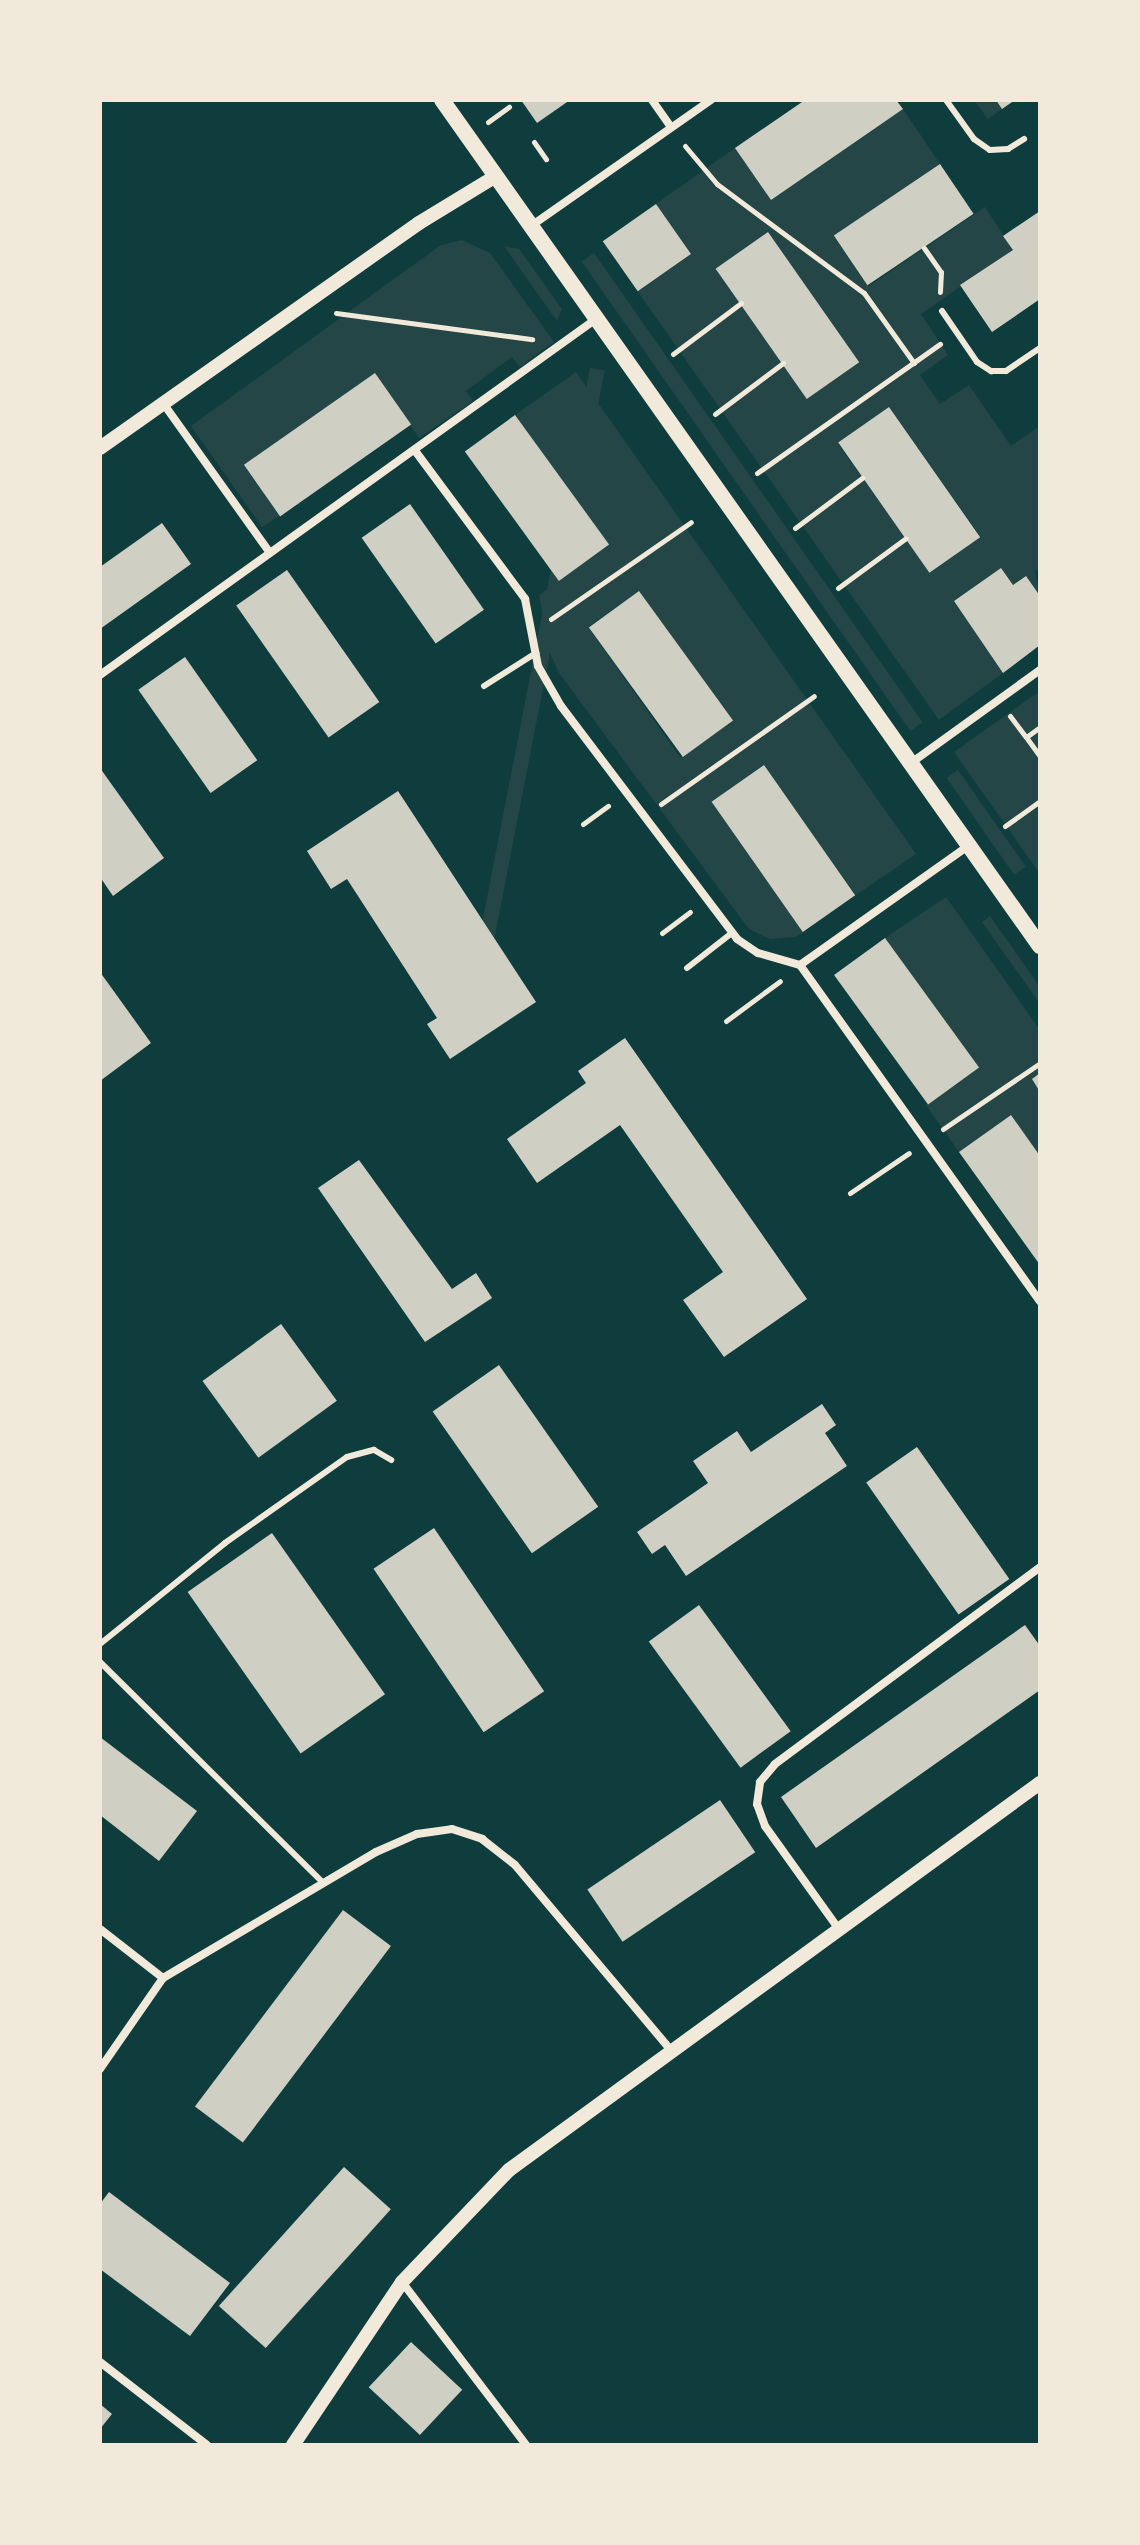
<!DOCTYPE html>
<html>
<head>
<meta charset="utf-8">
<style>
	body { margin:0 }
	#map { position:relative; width:1140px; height:2545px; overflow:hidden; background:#0f3d3e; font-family:"Fira Sans Condensed",sans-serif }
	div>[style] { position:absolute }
	.green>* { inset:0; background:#244646; transform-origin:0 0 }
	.building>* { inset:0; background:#cfcfc3; transform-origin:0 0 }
	.path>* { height:5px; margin:-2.5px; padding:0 2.5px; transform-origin:2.5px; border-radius:2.5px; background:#f1e9da }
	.service>* { height:6px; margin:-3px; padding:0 3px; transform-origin:3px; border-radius:3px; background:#f1e9da }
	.minor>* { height:8px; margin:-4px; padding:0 4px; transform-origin:4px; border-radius:4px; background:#f1e9da }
	.tertiary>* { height:14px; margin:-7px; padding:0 7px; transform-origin:7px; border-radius:7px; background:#f1e9da }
	.secondary>* { height:16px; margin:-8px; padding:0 8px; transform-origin:8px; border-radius:8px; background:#f1e9da }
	span { translate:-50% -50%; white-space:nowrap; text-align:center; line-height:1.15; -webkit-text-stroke:6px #f1e9da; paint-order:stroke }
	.frame { position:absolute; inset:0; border:102px solid #f1e9da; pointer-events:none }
</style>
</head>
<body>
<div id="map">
	<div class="green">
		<i style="clip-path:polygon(974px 100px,996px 100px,1002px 109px,988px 119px)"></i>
		<i style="clip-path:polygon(evenodd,903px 109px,940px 164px,835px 237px,869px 286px,985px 207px,1013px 250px,921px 314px,948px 355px,920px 375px,940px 404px,969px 385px,1011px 446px,1040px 426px,1040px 568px,1035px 572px,1040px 596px,1026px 576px,1013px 585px,1001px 568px,954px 601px,1003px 673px,939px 720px,638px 292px,691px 254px,656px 204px,735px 148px,903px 109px,768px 232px,809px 398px,716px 269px,768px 232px,903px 109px,889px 407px,981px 537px,930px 572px,838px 444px,889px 407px)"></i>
		<i style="clip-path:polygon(462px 240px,490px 253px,554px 342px,520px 367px,512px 357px,466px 391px,473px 401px,419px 438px,375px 374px,244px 465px,279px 516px,262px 527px,191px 426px,441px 245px)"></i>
		<i style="clip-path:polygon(504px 246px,519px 249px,562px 309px,557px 321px)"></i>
		<i style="left:594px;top:253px;width:573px;height:15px;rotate:55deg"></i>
		<i style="left:590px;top:368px;width:15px;height:591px;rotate:11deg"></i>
		<i style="clip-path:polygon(evenodd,576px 372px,916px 854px,856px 895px,763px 765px,712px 802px,805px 932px,795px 937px,770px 939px,749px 929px,559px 673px,549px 651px,539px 595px,608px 545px,515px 415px,576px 372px,639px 591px,731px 721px,680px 757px,588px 627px,639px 591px)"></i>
		<i style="clip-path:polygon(1040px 691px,1040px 874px,954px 752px)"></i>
		<i style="left:958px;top:770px;width:118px;height:14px;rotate:55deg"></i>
		<i style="clip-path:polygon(946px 897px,1040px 1030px,1040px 1073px,1032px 1079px,1040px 1092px,1040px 1156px,1010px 1115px,959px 1152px,926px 1105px,978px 1068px,885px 938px)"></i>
		<i style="clip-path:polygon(990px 916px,1040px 987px,1040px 1004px,982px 922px)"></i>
	</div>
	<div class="building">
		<i style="clip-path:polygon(521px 100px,570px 100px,537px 123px)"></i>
		<i style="clip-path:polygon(805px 100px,896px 100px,903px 109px,771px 200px,735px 148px)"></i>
		<i style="clip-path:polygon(996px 100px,1015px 100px,1002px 109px)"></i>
		<i style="left:940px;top:164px;width:60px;height:128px;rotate:56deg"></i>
		<i style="left:656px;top:204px;width:61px;height:65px;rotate:55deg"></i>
		<i style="clip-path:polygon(1040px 211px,1040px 299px,992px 332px,960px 285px,1013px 250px,1003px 236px)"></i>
		<i style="left:768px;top:232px;width:159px;height:64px;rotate:55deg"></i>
		<i style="left:375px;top:373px;width:63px;height:160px;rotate:55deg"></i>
		<i style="left:889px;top:407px;width:159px;height:62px;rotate:55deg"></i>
		<i style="left:515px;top:415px;width:160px;height:62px;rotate:54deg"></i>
		<i style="left:410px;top:504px;width:129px;height:59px;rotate:55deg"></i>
		<i style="clip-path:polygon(162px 523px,191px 564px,100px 629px,100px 567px)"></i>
		<i style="clip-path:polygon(1001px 568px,1013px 585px,1026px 576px,1040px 596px,1040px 645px,1003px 673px,954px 601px)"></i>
		<i style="left:287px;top:570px;width:161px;height:62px;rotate:55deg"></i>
		<i style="left:639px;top:591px;width:160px;height:62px;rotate:54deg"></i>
		<i style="left:185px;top:657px;width:126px;height:57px;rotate:55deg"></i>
		<i style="left:764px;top:765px;width:159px;height:64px;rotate:55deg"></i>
		<i style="clip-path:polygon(100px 768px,164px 858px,113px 896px,100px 877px)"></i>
		<i style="clip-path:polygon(398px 791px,536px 1002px,450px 1059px,427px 1024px,437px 1018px,347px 879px,331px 889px,307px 851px)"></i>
		<i style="left:885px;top:938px;width:160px;height:63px;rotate:54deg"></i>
		<i style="clip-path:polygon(100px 972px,151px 1043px,100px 1081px)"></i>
		<i style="clip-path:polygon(625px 1038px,807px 1299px,724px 1357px,683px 1300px,723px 1272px,620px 1125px,537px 1183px,507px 1139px,586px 1083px,578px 1071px)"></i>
		<i style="clip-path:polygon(1040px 1073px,1040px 1092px,1032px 1079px)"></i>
		<i style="clip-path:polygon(1011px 1115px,1040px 1156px,1040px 1265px,959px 1152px)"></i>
		<i style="clip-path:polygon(359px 1160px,452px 1289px,476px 1273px,492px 1298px,425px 1342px,318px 1188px)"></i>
		<i style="left:281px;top:1324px;width:95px;height:97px;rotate:54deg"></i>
		<i style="left:499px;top:1365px;width:173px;height:81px;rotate:55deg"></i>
		<i style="clip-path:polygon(822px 1404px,836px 1425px,825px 1433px,847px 1466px,686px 1576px,665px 1545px,652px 1554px,637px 1532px,708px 1483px,693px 1461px,737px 1431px,751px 1452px)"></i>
		<i style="left:917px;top:1447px;width:161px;height:62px;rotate:55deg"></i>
		<i style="left:434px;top:1528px;width:197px;height:73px;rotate:56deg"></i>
		<i style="left:272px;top:1533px;width:197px;height:103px;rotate:55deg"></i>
		<i style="left:699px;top:1605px;width:156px;height:62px;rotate:54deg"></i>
		<i style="clip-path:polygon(1025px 1625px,1040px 1646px,1040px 1690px,816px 1848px,781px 1797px)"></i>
		<i style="clip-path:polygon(100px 1737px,197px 1811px,159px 1861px,100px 1815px)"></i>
		<i style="left:720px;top:1800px;width:63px;height:160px;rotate:56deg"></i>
		<i style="left:343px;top:1910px;width:60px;height:246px;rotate:37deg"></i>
		<i style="left:344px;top:2167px;width:63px;height:187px;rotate:42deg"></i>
		<i style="clip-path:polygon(109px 2192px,230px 2283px,190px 2336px,100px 2269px,100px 2204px)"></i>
		<i style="left:411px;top:2342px;width:70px;height:62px;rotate:43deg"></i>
		<i style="clip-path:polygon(100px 2404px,112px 2414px,100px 2429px)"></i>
	</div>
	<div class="path">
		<i style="left:488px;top:122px;width:26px;rotate:-36deg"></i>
		<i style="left:534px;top:142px;width:21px;rotate:55deg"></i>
		<i style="left:685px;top:146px;width:50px;rotate:49.9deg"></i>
		<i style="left:717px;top:184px;width:183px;rotate:36.6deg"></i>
		<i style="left:864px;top:293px;width:86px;rotate:54.5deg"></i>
		<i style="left:924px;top:248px;width:29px;rotate:55deg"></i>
		<i style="left:941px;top:272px;width:20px;rotate:93deg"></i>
		<i style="left:336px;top:313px;width:198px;rotate:7.6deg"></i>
		<i style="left:673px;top:354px;width:85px;rotate:-36.9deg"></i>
		<i style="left:715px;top:414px;width:85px;rotate:-36.9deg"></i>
		<i style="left:757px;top:473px;width:224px;rotate:-35.2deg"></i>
		<i style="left:795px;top:528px;width:84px;rotate:-36.7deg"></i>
		<i style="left:838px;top:588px;width:84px;rotate:-36.3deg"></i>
		<i style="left:551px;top:619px;width:170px;rotate:-34.7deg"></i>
		<i style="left:1010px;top:716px;width:26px;rotate:53deg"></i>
		<i style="left:1040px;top:727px;width:17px;rotate:144deg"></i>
		<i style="left:1026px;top:737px;width:24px;rotate:54deg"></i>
		<i style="left:661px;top:804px;width:187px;rotate:-35.2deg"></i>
		<i style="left:583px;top:824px;width:31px;rotate:-36deg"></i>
		<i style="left:1005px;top:826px;width:43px;rotate:-35.5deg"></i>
		<i style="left:662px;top:933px;width:35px;rotate:-37deg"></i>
		<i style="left:726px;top:1021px;width:67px;rotate:-36.5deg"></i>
		<i style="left:943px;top:1129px;width:117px;rotate:-34.2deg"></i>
		<i style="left:850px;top:1193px;width:71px;rotate:-34.1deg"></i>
	</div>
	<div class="service">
		<i style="left:946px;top:100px;width:48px;rotate:54.3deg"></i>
		<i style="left:974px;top:139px;width:19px;rotate:35deg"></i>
		<i style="left:990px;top:150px;width:18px;rotate:-3deg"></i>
		<i style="left:1008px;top:149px;width:19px;rotate:-32deg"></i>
		<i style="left:942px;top:311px;width:62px;rotate:55.5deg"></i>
		<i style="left:977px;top:362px;width:17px;rotate:33deg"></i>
		<i style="left:991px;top:371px;width:15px"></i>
		<i style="left:1006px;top:371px;width:41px;rotate:-34.1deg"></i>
		<i style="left:484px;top:686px;width:62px;rotate:-32.4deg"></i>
		<i style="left:687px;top:968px;width:57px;rotate:-37.9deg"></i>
		<i style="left:100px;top:1644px;width:161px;rotate:-38.9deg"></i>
		<i style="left:225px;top:1543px;width:149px;rotate:-35.2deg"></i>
		<i style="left:347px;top:1457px;width:28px;rotate:-15deg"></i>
		<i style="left:374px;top:1450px;width:20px;rotate:30deg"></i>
		<i style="left:100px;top:1662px;width:313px;rotate:44.7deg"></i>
	</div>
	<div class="minor">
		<i style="left:652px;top:100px;width:33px;rotate:55deg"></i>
		<i style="left:531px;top:226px;width:220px;rotate:-35deg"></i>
		<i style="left:163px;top:403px;width:184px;rotate:54.5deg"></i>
		<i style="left:416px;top:452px;width:183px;rotate:53.4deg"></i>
		<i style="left:525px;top:599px;width:68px;rotate:79deg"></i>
		<i style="left:538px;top:666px;width:46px;rotate:60.1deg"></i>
		<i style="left:561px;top:706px;width:292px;rotate:52.9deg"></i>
		<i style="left:737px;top:939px;width:25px;rotate:34deg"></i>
		<i style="left:758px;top:953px;width:44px;rotate:15.9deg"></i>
		<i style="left:800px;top:965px;width:413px;rotate:54.5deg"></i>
		<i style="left:100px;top:675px;width:611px;rotate:-35.67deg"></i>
		<i style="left:911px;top:763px;width:159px;rotate:-35.8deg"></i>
		<i style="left:800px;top:965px;width:206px;rotate:-35.3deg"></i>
		<i style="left:838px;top:1928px;width:125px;rotate:-125.6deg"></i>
		<i style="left:765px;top:1826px;width:23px;rotate:-110deg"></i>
		<i style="left:757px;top:1804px;width:22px;rotate:-82deg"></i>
		<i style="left:760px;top:1782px;width:23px;rotate:-50deg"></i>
		<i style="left:775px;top:1764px;width:330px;rotate:-36.6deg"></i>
		<i style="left:100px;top:1929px;width:80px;rotate:37.9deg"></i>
		<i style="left:163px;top:1978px;width:111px;rotate:124.7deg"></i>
		<i style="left:163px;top:1978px;width:247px;rotate:-30.6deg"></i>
		<i style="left:376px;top:1852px;width:45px;rotate:-23.7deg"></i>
		<i style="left:417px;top:1834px;width:35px;rotate:-8deg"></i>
		<i style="left:452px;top:1829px;width:32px;rotate:18deg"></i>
		<i style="left:482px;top:1839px;width:42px;rotate:38.2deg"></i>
		<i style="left:515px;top:1865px;width:241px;rotate:49.9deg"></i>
		<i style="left:402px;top:2282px;width:205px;rotate:52.7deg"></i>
		<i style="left:100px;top:2362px;width:135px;rotate:37.8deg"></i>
	</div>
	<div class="tertiary">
		<i style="left:100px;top:448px;width:390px;rotate:-35.2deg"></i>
		<i style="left:419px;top:223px;width:90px;rotate:-31.4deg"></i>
		<i style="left:293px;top:2445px;width:196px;rotate:-56.2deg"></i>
		<i style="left:402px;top:2282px;width:155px;rotate:-46.3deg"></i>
		<i style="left:509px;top:2170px;width:657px;rotate:-36.09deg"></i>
	</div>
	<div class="secondary">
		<i style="left:442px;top:100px;width:1036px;rotate:54.75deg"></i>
	</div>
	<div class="frame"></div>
</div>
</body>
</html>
